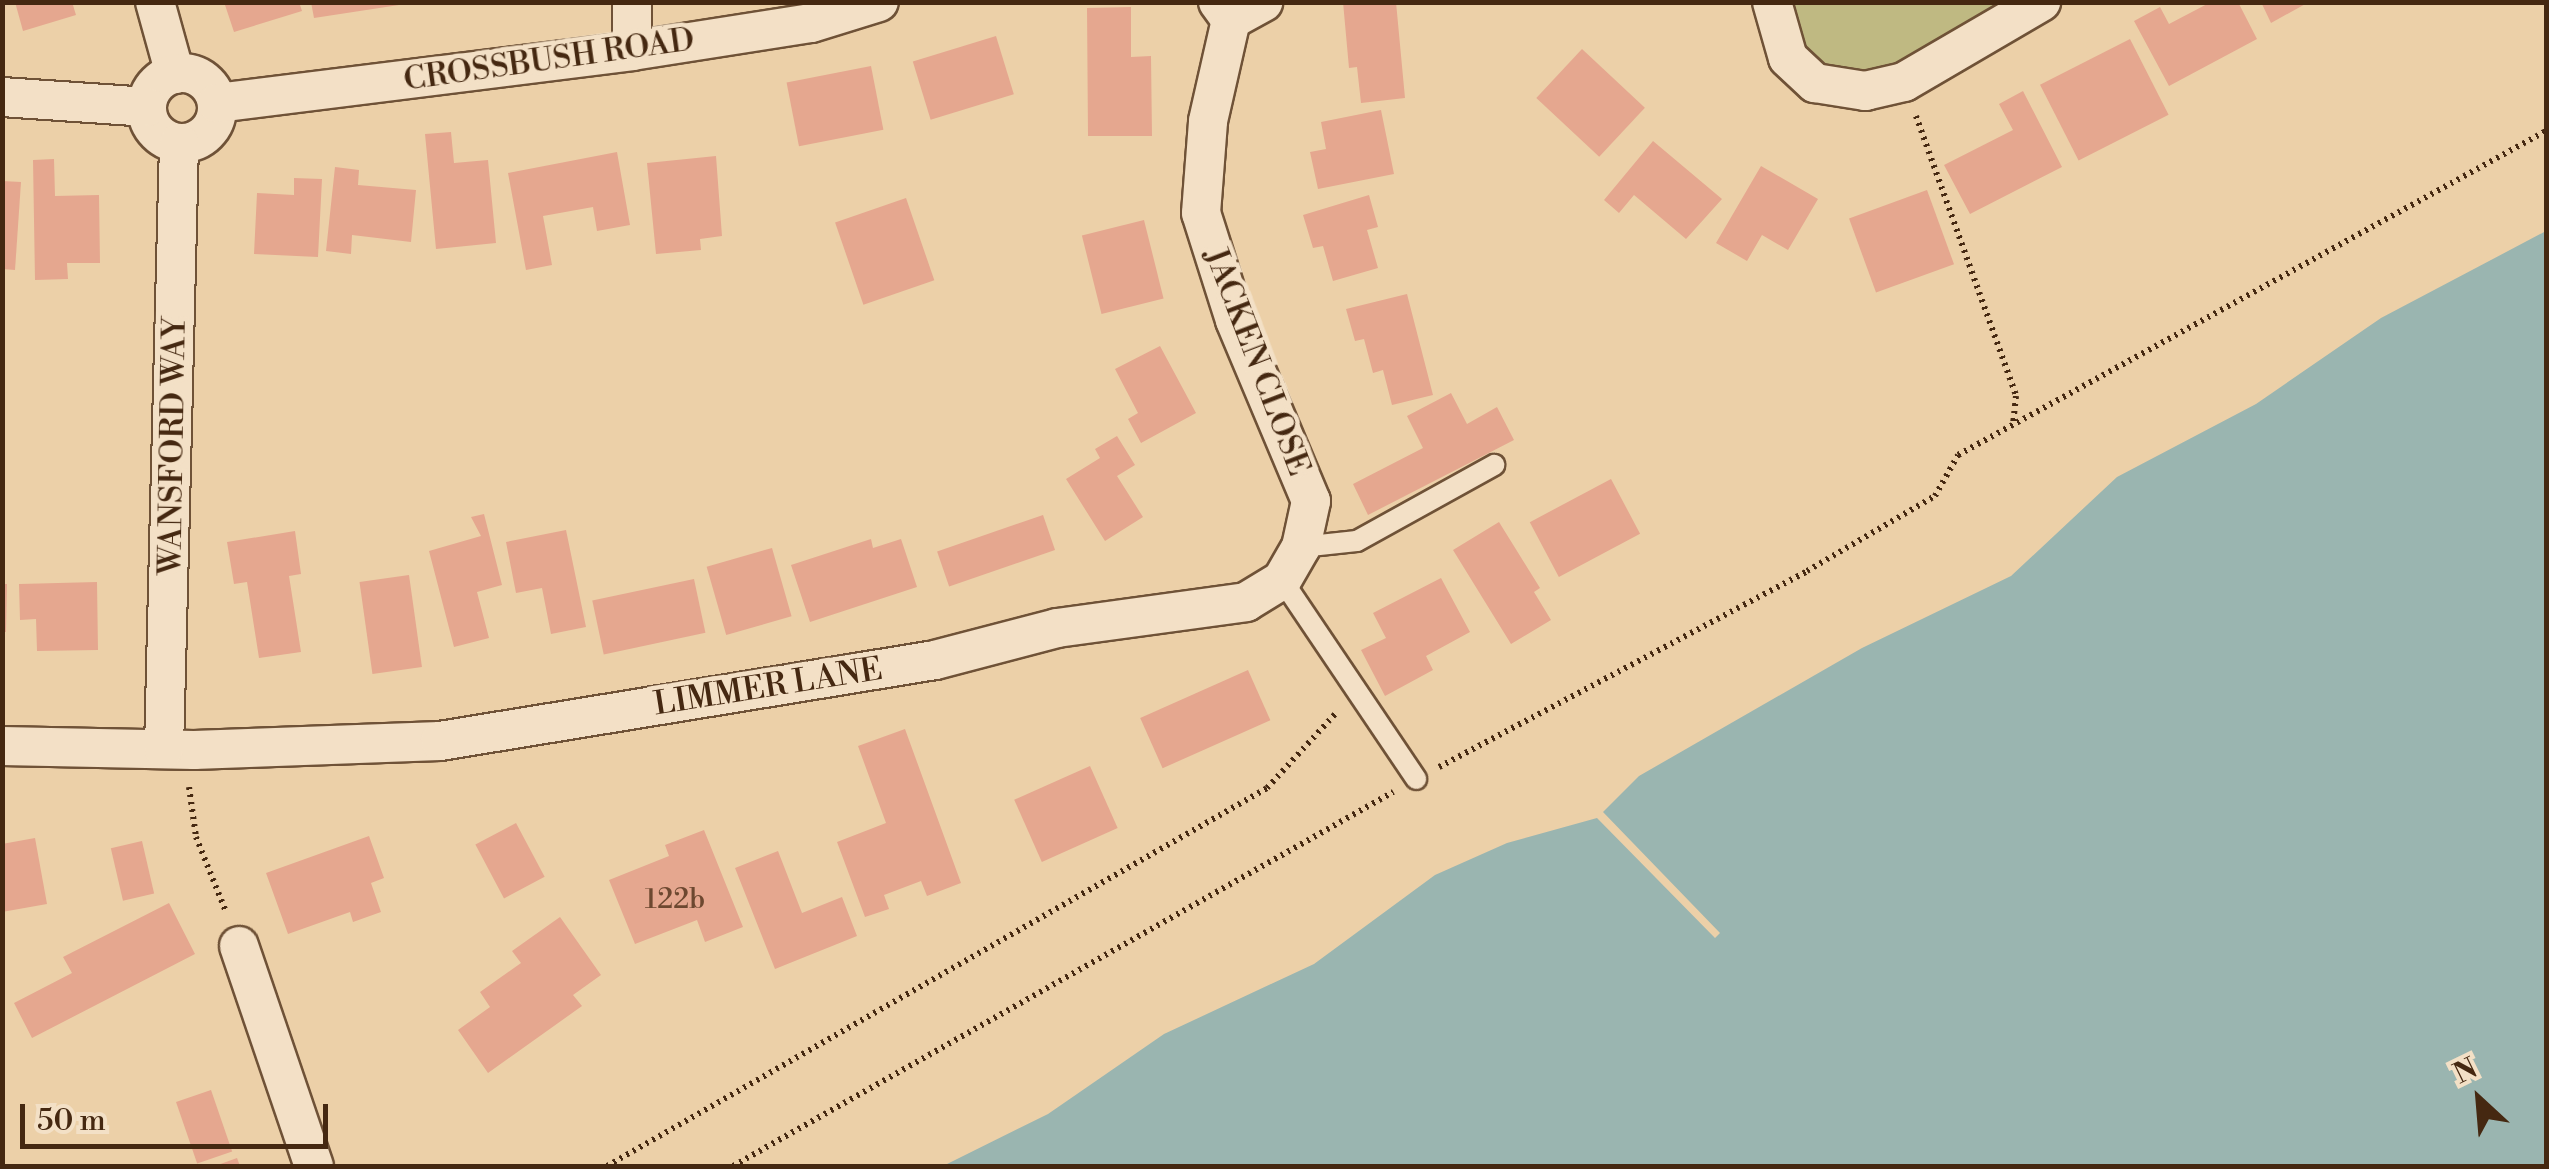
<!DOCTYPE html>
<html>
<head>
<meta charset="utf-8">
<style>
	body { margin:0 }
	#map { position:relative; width:2549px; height:1169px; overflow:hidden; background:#ecd0a8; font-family:"Libre Bodoni",serif }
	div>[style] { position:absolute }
	.green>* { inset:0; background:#bfb982 }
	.water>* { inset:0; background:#9ab5b0 }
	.building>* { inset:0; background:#e5a78f; transform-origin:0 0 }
	.path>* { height:6px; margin-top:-3px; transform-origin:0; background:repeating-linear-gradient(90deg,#452811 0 2.5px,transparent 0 7.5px) }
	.roads { filter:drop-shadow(2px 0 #6f5237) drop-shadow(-2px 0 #6f5237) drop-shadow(0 2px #6f5237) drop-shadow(0 -2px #6f5237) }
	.lane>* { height:20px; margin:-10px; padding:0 10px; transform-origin:10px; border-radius:10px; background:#f3e0c6 }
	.street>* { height:38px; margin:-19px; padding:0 19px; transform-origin:19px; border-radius:19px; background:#f3e0c6 }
	.street>.ring { margin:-19px; padding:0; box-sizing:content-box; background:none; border:38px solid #f3e0c6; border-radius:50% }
	span { translate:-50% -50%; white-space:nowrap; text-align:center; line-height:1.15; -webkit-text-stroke:9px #f3e0c6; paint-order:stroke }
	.number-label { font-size:28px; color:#6d4830 }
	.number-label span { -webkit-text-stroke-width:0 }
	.street-label { font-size:32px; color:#452811 }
	.frame { position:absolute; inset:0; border:5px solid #452811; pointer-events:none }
	.north { position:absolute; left:2429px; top:1049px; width:100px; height:100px; -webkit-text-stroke:8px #f3e0c6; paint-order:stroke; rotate:334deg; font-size:28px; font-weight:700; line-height:40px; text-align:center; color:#452811 }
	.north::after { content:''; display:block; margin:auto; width:35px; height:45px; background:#452811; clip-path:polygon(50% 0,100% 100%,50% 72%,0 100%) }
	.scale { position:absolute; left:20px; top:1104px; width:308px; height:45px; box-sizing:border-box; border:5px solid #452811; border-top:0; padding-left:12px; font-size:30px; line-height:35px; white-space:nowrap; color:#452811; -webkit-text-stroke:8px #f3e0c6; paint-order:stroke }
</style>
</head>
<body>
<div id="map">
	<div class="green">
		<i style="clip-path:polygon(1786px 3px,2008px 3px,1889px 70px,1859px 75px,1817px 60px,1797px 38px)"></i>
	</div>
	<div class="water">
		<i style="clip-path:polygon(2546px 231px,2546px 1166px,943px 1166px,1048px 1114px,1164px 1034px,1314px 964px,1435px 875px,1507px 843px,1597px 818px,1715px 938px,1720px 933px,1603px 812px,1639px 776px,1862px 648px,2011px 576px,2117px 477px,2256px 404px,2381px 318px)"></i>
	</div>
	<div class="building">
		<i style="clip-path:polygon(15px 2px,72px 2px,76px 15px,23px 31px)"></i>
		<i style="clip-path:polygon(224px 2px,299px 2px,302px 11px,234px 32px)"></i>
		<i style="clip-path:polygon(311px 2px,399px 2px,399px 5px,314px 18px)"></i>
		<i style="clip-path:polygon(1343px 2px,1396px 2px,1405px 98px,1361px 103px,1357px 67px,1349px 68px)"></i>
		<i style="clip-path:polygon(2211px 2px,2238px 2px,2257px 39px,2169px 86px,2134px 21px,2160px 7px,2169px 24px)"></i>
		<i style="clip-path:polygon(2261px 2px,2309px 2px,2271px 23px)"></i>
		<i style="clip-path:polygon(1131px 7px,1131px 57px,1151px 56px,1152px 136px,1088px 136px,1087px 8px)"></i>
		<i style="left:996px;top:36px;width:61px;height:87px;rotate:73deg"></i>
		<i style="left:2130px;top:39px;width:85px;height:101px;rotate:63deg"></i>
		<i style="left:1582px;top:49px;width:86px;height:67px;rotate:43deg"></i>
		<i style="left:871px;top:66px;width:65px;height:86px;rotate:79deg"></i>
		<i style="clip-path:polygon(2023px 91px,2062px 167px,1970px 214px,1944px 165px,2013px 130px,1999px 104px)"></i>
		<i style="clip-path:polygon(1381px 110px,1394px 174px,1318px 189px,1310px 152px,1326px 149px,1321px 122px)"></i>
		<i style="clip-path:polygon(451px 132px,454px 163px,488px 160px,496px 243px,436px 249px,425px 134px)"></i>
		<i style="clip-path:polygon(1653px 141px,1722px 199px,1686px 239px,1634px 195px,1619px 213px,1604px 200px)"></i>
		<i style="clip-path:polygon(617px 152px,630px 225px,597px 231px,593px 207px,543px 216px,552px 265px,526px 270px,508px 173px)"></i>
		<i style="clip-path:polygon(716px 156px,722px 236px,700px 239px,701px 250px,656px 254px,647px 163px)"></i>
		<i style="clip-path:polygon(54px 159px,55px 196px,99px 195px,100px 263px,67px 263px,68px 279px,35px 280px,33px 160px)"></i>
		<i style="clip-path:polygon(1761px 166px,1818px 199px,1788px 250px,1762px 235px,1747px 261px,1716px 243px)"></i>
		<i style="clip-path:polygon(335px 167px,359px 170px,358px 185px,416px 190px,411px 242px,352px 235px,351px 254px,326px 251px)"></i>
		<i style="clip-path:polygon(294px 178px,322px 179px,318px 257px,254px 254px,257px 193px,294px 195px)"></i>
		<i style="clip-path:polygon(2px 181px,21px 182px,15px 270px,2px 269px)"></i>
		<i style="left:1927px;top:190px;width:79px;height:83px;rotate:70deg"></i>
		<i style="clip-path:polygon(1369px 195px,1378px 227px,1367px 230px,1378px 268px,1333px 281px,1323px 246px,1313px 248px,1303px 215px)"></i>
		<i style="left:906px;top:198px;width:87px;height:75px;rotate:71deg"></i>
		<i style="left:1144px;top:220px;width:81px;height:64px;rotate:76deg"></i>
		<i style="clip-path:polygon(1407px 294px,1433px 395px,1392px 405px,1383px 370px,1373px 373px,1364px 339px,1355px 341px,1346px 309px)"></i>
		<i style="clip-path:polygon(1160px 346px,1196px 413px,1141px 443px,1128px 419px,1138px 413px,1115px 369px)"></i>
		<i style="clip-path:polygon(1451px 393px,1467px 424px,1497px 407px,1514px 440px,1368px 515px,1353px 484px,1423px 448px,1407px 416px)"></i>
		<i style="clip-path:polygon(1117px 436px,1135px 465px,1117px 476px,1143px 517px,1105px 541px,1066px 479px,1100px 458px,1095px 449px)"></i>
		<i style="left:1611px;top:479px;width:62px;height:92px;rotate:62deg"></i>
		<i style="clip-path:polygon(484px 514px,502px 585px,477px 592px,489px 638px,454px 647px,429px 551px,481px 536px,471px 517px)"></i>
		<i style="left:1043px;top:515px;width:37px;height:112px;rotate:71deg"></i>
		<i style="clip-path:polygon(1499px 522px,1540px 588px,1534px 592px,1551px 620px,1511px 644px,1453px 550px)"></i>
		<i style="clip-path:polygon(566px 530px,586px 627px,551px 634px,542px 588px,516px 593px,506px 542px)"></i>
		<i style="clip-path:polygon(295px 531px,301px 574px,289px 576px,301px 652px,259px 658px,247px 582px,234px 584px,227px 542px)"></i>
		<i style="clip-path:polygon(871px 539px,873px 548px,901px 539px,917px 587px,810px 622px,791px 565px)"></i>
		<i style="left:772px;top:548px;width:71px;height:68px;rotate:74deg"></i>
		<i style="left:409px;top:575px;width:93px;height:50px;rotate:82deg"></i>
		<i style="clip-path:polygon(1441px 578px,1470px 632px,1426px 656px,1433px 670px,1385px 696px,1361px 650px,1386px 638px,1373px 613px)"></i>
		<i style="left:694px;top:579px;width:55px;height:104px;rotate:78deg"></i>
		<i style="clip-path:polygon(97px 582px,98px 650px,37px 651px,36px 619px,20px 620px,19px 584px)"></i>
		<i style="clip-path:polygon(2px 584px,7px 584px,6px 632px,2px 632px)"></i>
		<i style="left:1248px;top:670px;width:55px;height:118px;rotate:66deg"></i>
		<i style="clip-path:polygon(905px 729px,961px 883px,927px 896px,921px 881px,884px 895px,889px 909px,865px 917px,837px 842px,886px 823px,858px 746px)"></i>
		<i style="left:1090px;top:766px;width:68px;height:83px;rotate:66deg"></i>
		<i style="left:516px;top:823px;width:61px;height:46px;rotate:62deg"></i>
		<i style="clip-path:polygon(704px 830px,743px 927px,705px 942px,697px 920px,635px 944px,609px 880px,669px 856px,665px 845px)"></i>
		<i style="clip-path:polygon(369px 836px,384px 878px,371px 883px,381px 912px,353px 922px,350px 912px,288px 934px,266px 873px)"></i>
		<i style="clip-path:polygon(35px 838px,47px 904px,2px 912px,2px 844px)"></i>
		<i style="left:142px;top:841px;width:54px;height:32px;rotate:77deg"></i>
		<i style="clip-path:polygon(778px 851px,802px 913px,842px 897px,857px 936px,775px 969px,735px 868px)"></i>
		<i style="clip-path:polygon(169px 903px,195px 954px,32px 1038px,14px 1003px,72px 973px,63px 957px)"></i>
		<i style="clip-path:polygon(560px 917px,601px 975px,573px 995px,582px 1006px,488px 1073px,458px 1030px,490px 1007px,480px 992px,521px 963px,512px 951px)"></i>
		<i style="left:211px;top:1090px;width:65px;height:37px;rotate:71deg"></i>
		<i style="clip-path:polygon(237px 1158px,240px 1166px,215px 1166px)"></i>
	</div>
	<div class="path">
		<i style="left:1916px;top:116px;width:297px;rotate:70.3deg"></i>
		<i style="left:2016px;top:396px;width:28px;rotate:96deg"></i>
		<i style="left:1439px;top:767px;width:417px;rotate:-28deg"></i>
		<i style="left:1807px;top:571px;width:148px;rotate:-30.4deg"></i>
		<i style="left:1935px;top:496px;width:47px;rotate:-60.7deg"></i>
		<i style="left:1958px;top:455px;width:671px;rotate:-28.86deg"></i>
		<i style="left:189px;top:787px;width:50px;rotate:82deg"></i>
		<i style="left:196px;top:837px;width:81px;rotate:68.2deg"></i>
		<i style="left:607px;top:1166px;width:761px;rotate:-29.8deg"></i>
		<i style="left:1267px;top:788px;width:103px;rotate:-47.4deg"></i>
		<i style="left:733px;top:1166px;width:759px;rotate:-29.54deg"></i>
	</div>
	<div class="roads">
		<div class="lane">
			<i style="left:1301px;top:547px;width:56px;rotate:-6.1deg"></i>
			<i style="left:1357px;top:541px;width:157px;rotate:-29deg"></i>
			<i style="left:1282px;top:580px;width:240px;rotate:56deg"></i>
		</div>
		<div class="street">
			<i style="left:155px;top:2px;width:75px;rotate:74.5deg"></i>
			<i style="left:632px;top:2px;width:49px;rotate:90deg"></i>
			<i style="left:1218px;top:2px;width:22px;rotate:54deg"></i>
			<i style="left:1231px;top:20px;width:37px;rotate:-29deg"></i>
			<i style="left:1772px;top:2px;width:58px;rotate:74.1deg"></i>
			<i style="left:1788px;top:58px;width:37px;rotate:43deg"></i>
			<i style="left:1815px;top:83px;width:51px;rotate:9.1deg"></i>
			<i style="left:1865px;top:91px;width:40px;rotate:-13deg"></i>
			<i style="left:1904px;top:82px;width:159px;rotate:-30.3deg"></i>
			<i class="ring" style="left:147px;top:73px;width:32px;height:32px"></i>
			<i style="left:2px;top:97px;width:145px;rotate:3.9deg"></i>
			<i style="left:217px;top:103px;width:418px;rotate:-7.1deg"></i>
			<i style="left:632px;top:51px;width:181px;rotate:-8.9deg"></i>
			<i style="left:811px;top:23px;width:71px;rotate:-17.2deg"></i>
			<i style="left:2px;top:746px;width:192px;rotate:1.2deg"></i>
			<i style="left:194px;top:750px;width:246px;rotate:-2.1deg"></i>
			<i style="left:440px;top:741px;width:502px;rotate:-9.29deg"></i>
			<i style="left:935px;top:660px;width:126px;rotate:-14.7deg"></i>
			<i style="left:1057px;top:628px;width:191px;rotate:-7.8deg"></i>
			<i style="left:1246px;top:602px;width:42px;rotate:-31.4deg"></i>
			<i style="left:1282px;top:580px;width:38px;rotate:-60deg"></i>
			<i style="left:1301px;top:547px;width:47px;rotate:-77.7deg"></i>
			<i style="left:1311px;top:501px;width:196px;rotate:-112.8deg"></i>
			<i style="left:1235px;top:320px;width:112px;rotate:-107.6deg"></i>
			<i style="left:1201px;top:213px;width:92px;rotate:-85.6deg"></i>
			<i style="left:1208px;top:121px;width:104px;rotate:-77.2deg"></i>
			<i style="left:164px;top:749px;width:606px;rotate:-88.58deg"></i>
			<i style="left:239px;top:946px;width:232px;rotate:71.2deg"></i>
		</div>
	</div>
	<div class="number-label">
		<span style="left:675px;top:900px">122b</span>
	</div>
	<div class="street-label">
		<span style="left:549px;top:60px;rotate:-8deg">CROSSBUSH ROAD</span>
		<span style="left:1257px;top:362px;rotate:69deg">JACKEN CLOSE</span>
		<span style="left:173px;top:446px;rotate:-89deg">WANSFORD WAY</span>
		<span style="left:768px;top:687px;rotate:-9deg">LIMMER LANE</span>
	</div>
	<div class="frame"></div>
	<div class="north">N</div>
	<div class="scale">50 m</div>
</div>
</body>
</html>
